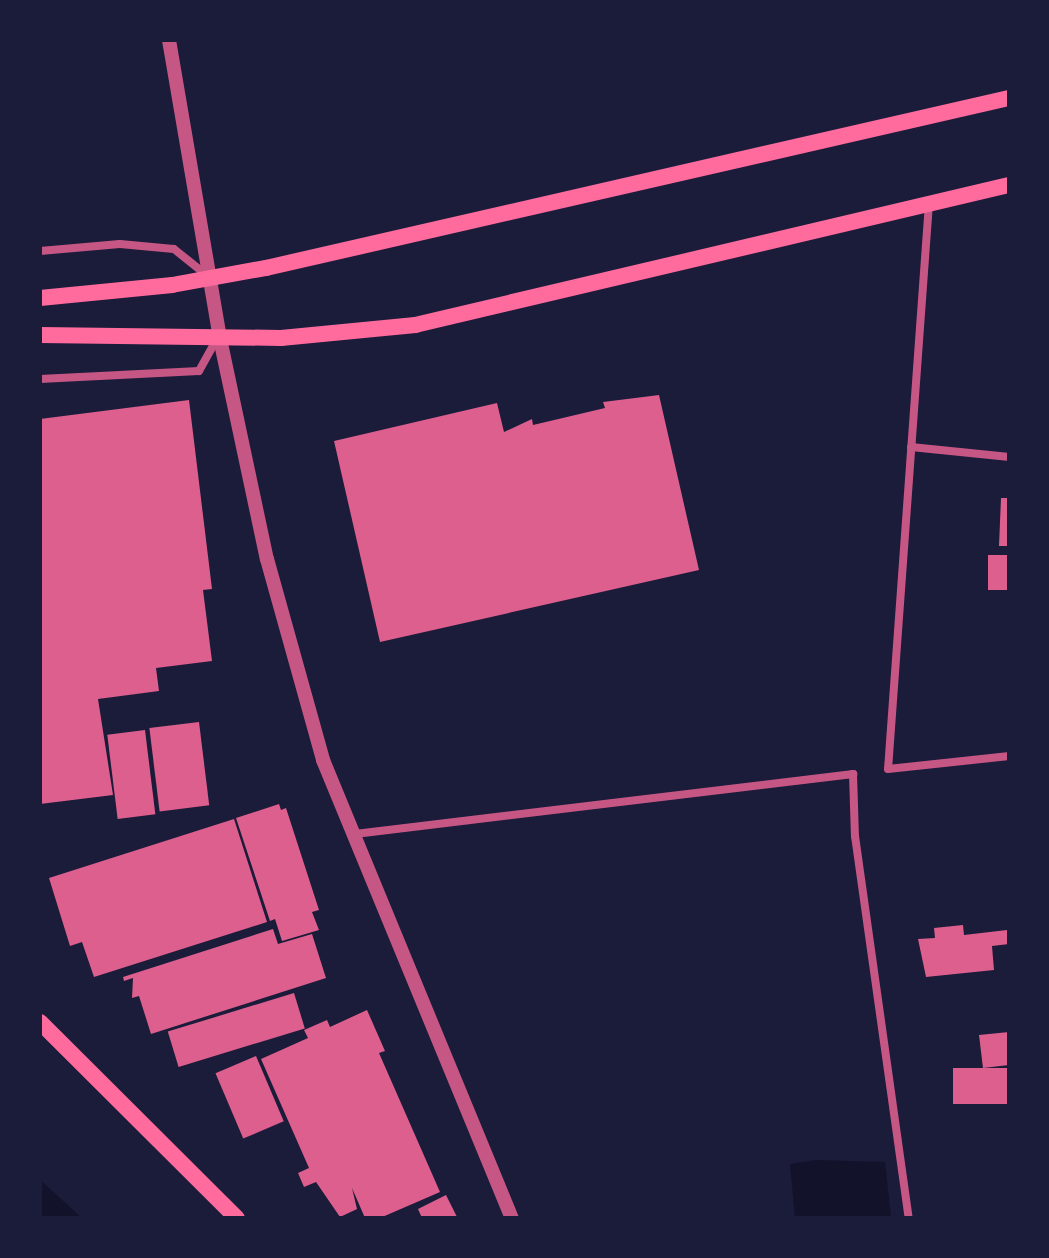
<!DOCTYPE html>
<html>
<head>
<meta charset="utf-8">
<style>
	body { margin:0 }
	#map { position:relative; width:1049px; height:1258px; overflow:hidden; background:#1b1b3a; font-family:Arial,sans-serif }
	div>[style] { position:absolute }
	.water>* { inset:0; background:#12122b }
	.building>* { inset:0; background:#dd5f8e; transform-origin:0 0 }
	.minor>* { height:8px; margin:-4px; padding:0 4px; transform-origin:4px; border-radius:4px; background:#c65784 }
	.tertiary>* { height:14px; margin:-7px; padding:0 7px; transform-origin:7px; border-radius:7px; background:#c65784 }
	.secondary>* { height:16px; margin:-8px; padding:0 8px; transform-origin:8px; border-radius:8px; background:#ff6b9d }
	span { translate:-50% -50%; white-space:nowrap; text-align:center; line-height:1.15; -webkit-text-stroke:6px #1b1b3a; paint-order:stroke }
	.frame { position:absolute; inset:0; border:42px solid #1b1b3a; pointer-events:none }
</style>
</head>
<body>
<div id="map">
	<div class="water">
		<i style="clip-path:polygon(816px 1160px,885px 1162px,891px 1218px,795px 1218px,790px 1164px)"></i>
		<i style="clip-path:polygon(40px 1180px,82px 1218px,40px 1218px)"></i>
	</div>
	<div class="building">
		<i style="clip-path:polygon(659px 395px,699px 570px,380px 642px,334px 441px,497px 403px,504px 432px,532px 419px,533px 425px,605px 408px,603px 402px)"></i>
		<i style="clip-path:polygon(189px 400px,212px 589px,203px 590px,212px 661px,156px 668px,159px 691px,98px 699px,113px 795px,40px 804px,40px 419px)"></i>
		<i style="clip-path:polygon(1001px 498px,1009px 498px,1009px 546px,999px 546px)"></i>
		<i style="left:1009px;top:555px;width:35px;height:21px;rotate:90deg"></i>
		<i style="left:199px;top:722px;width:84px;height:50px;rotate:83deg"></i>
		<i style="left:145px;top:730px;width:85px;height:38px;rotate:83deg"></i>
		<i style="clip-path:polygon(279px 804px,281px 810px,286px 808px,319px 910px,312px 912px,319px 930px,282px 941px,275px 919px,270px 921px,236px 818px)"></i>
		<i style="clip-path:polygon(234px 819px,267px 922px,94px 977px,82px 942px,70px 946px,49px 878px)"></i>
		<i style="clip-path:polygon(963px 925px,964px 935px,1007px 930px,1009px 944px,992px 946px,994px 970px,926px 977px,918px 939px,935px 938px,934px 928px)"></i>
		<i style="clip-path:polygon(273px 929px,278px 944px,312px 934px,326px 978px,151px 1034px,139px 996px,132px 998px,133px 978px,124px 981px,123px 977px)"></i>
		<i style="left:294px;top:993px;width:37px;height:132px;rotate:73deg"></i>
		<i style="clip-path:polygon(367px 1010px,385px 1051px,379px 1053px,440px 1192px,380px 1218px,365px 1218px,352px 1188px,357px 1209px,340px 1217px,316px 1182px,304px 1187px,298px 1173px,309px 1168px,261px 1059px,308px 1038px,304px 1030px,327px 1020px,330px 1027px)"></i>
		<i style="clip-path:polygon(1009px 1032px,1009px 1065px,983px 1068px,979px 1035px)"></i>
		<i style="left:256px;top:1056px;width:71px;height:44px;rotate:67deg"></i>
		<i style="left:1009px;top:1068px;width:36px;height:56px;rotate:90deg"></i>
		<i style="clip-path:polygon(446px 1195px,457px 1217px,422px 1218px,418px 1209px)"></i>
	</div>
	<div class="minor">
		<i style="left:929px;top:203px;width:567px;rotate:94.14deg"></i>
		<i style="left:888px;top:769px;width:122px;rotate:-6.1deg"></i>
		<i style="left:40px;top:251px;width:80px;rotate:-5deg"></i>
		<i style="left:120px;top:244px;width:54px;rotate:5.3deg"></i>
		<i style="left:174px;top:249px;width:45px;rotate:38.7deg"></i>
		<i style="left:40px;top:379px;width:159px;rotate:-2.9deg"></i>
		<i style="left:199px;top:371px;width:38px;rotate:-61deg"></i>
		<i style="left:911px;top:447px;width:99px;rotate:5.8deg"></i>
		<i style="left:355px;top:834px;width:502px;rotate:-6.87deg"></i>
		<i style="left:853px;top:774px;width:62px;rotate:88.2deg"></i>
		<i style="left:855px;top:836px;width:386px;rotate:82deg"></i>
	</div>
	<div class="tertiary">
		<i style="left:169px;top:40px;width:298px;rotate:80.3deg"></i>
		<i style="left:219px;top:334px;width:230px;rotate:78deg"></i>
		<i style="left:267px;top:559px;width:209px;rotate:74.4deg"></i>
		<i style="left:323px;top:760px;width:495px;rotate:67.6deg"></i>
	</div>
	<div class="secondary">
		<i style="left:40px;top:298px;width:133px;rotate:-5.6deg"></i>
		<i style="left:172px;top:285px;width:96px;rotate:-10.3deg"></i>
		<i style="left:266px;top:268px;width:762px;rotate:-12.89deg"></i>
		<i style="left:40px;top:335px;width:241px;rotate:0.7deg"></i>
		<i style="left:281px;top:338px;width:135px;rotate:-5.5deg"></i>
		<i style="left:415px;top:325px;width:610px;rotate:-13.26deg"></i>
		<i style="left:40px;top:1022px;width:278px;rotate:44.9deg"></i>
	</div>
	<div class="frame"></div>
</div>
</body>
</html>
